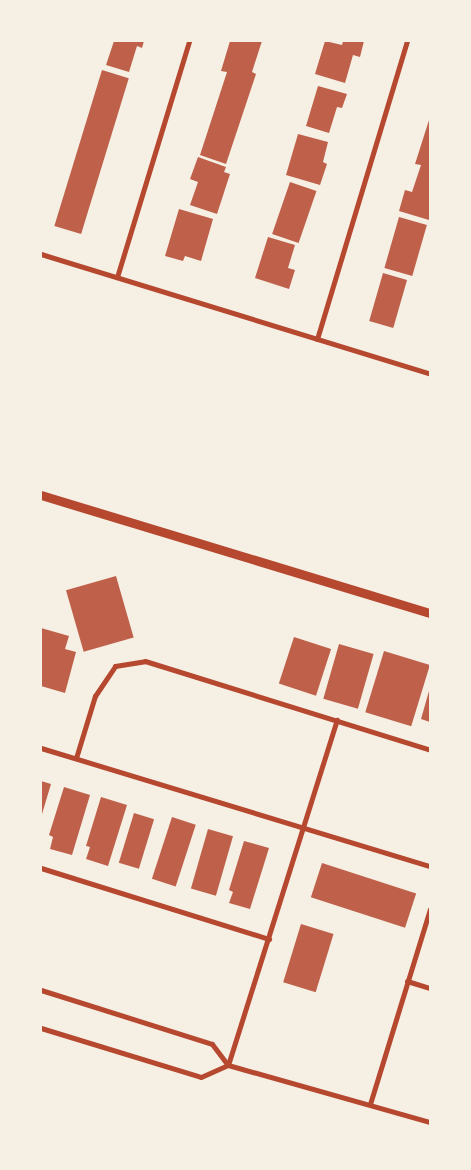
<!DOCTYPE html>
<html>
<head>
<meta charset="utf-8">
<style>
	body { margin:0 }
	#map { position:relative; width:471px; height:1170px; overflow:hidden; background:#f6efe4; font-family:Manrope,sans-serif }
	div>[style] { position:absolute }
	.building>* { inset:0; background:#bf614a; transform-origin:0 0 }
	.minor>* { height:5px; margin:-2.5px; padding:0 2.5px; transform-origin:2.5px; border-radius:2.5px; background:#b5482f }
	.tertiary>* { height:9px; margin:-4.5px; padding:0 4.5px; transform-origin:4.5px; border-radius:4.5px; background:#b5482f }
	span { translate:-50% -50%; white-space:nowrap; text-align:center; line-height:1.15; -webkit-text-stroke:4px #f6efe4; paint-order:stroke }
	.frame { position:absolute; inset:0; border:42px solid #f6efe4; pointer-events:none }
</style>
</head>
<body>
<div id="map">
	<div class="building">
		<i style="clip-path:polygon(114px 41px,144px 41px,142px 48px,137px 46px,129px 72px,106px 65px)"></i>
		<i style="clip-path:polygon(230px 41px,262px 41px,252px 72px,256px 74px,226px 164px,200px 155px,227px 72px,221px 71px)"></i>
		<i style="clip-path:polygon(325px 41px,342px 45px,343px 41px,364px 41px,360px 57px,353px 55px,345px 83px,315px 74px)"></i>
		<i style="left:102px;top:70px;width:28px;height:163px;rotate:17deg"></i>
		<i style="clip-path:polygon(318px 86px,347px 94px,342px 108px,337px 107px,329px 133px,306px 126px)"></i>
		<i style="clip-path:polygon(430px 117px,430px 218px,429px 220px,399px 211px,405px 190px,412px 192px,421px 165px,415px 164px)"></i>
		<i style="clip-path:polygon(298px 134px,328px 142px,323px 162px,327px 164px,320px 185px,286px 175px)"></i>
		<i style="clip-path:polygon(198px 157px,226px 167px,224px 172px,230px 174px,217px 214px,190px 205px,198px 182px,190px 179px)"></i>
		<i style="left:290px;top:182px;width:28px;height:55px;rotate:19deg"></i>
		<i style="clip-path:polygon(179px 209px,213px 219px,201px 261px,185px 256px,183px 261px,165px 256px)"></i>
		<i style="left:399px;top:217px;width:29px;height:53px;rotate:16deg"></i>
		<i style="clip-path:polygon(268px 237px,295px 245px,288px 268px,295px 270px,289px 289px,255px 278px)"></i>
		<i style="left:383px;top:273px;width:25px;height:50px;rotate:16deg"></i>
		<i style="left:116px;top:576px;width:64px;height:52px;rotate:74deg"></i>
		<i style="clip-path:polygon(41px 628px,69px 636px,65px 649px,76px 652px,65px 693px,41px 686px)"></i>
		<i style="left:294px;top:637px;width:39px;height:49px;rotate:18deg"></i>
		<i style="left:339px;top:644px;width:36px;height:57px;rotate:16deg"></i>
		<i style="left:384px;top:651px;width:48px;height:64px;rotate:17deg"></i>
		<i style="clip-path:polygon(429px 691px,430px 691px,430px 722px,421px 719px)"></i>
		<i style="clip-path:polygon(41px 781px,51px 784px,42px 814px,41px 814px)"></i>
		<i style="clip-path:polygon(64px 787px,90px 795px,72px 855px,50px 849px,53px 837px,49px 835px)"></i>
		<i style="clip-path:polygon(101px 797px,127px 805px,108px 866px,86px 859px,90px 847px,86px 846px)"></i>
		<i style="left:134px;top:813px;width:21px;height:52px;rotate:17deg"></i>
		<i style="left:172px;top:817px;width:25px;height:65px;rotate:18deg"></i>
		<i style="left:208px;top:829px;width:26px;height:62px;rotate:16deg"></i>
		<i style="clip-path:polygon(244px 841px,269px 848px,250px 909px,229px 903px,233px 892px,229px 890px)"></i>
		<i style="left:322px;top:863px;width:99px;height:36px;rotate:18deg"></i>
		<i style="left:301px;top:924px;width:34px;height:61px;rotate:17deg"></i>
	</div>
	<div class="minor">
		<i style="left:41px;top:254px;width:407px;rotate:17.1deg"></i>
		<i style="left:117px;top:277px;width:247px;rotate:-73deg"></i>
		<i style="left:317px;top:339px;width:311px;rotate:-73.2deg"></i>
		<i style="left:41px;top:748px;width:407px;rotate:16.9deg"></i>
		<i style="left:76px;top:758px;width:65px;rotate:-73deg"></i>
		<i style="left:95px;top:696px;width:36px;rotate:-56deg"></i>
		<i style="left:115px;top:666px;width:30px;rotate:-9deg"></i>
		<i style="left:145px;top:661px;width:299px;rotate:17.3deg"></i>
		<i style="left:41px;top:868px;width:239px;rotate:17.3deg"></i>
		<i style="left:407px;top:981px;width:24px;rotate:17deg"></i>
		<i style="left:41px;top:990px;width:179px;rotate:17.5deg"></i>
		<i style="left:212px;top:1044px;width:26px;rotate:53deg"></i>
		<i style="left:228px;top:1065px;width:210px;rotate:15.8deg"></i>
		<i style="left:41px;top:1028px;width:167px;rotate:17deg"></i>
		<i style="left:201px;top:1077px;width:30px;rotate:-24deg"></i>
		<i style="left:228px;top:1065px;width:362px;rotate:-72.5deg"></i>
		<i style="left:370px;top:1104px;width:204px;rotate:-72.9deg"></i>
	</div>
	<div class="tertiary">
		<i style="left:41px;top:495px;width:407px;rotate:16.9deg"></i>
	</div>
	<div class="frame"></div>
</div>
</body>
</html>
